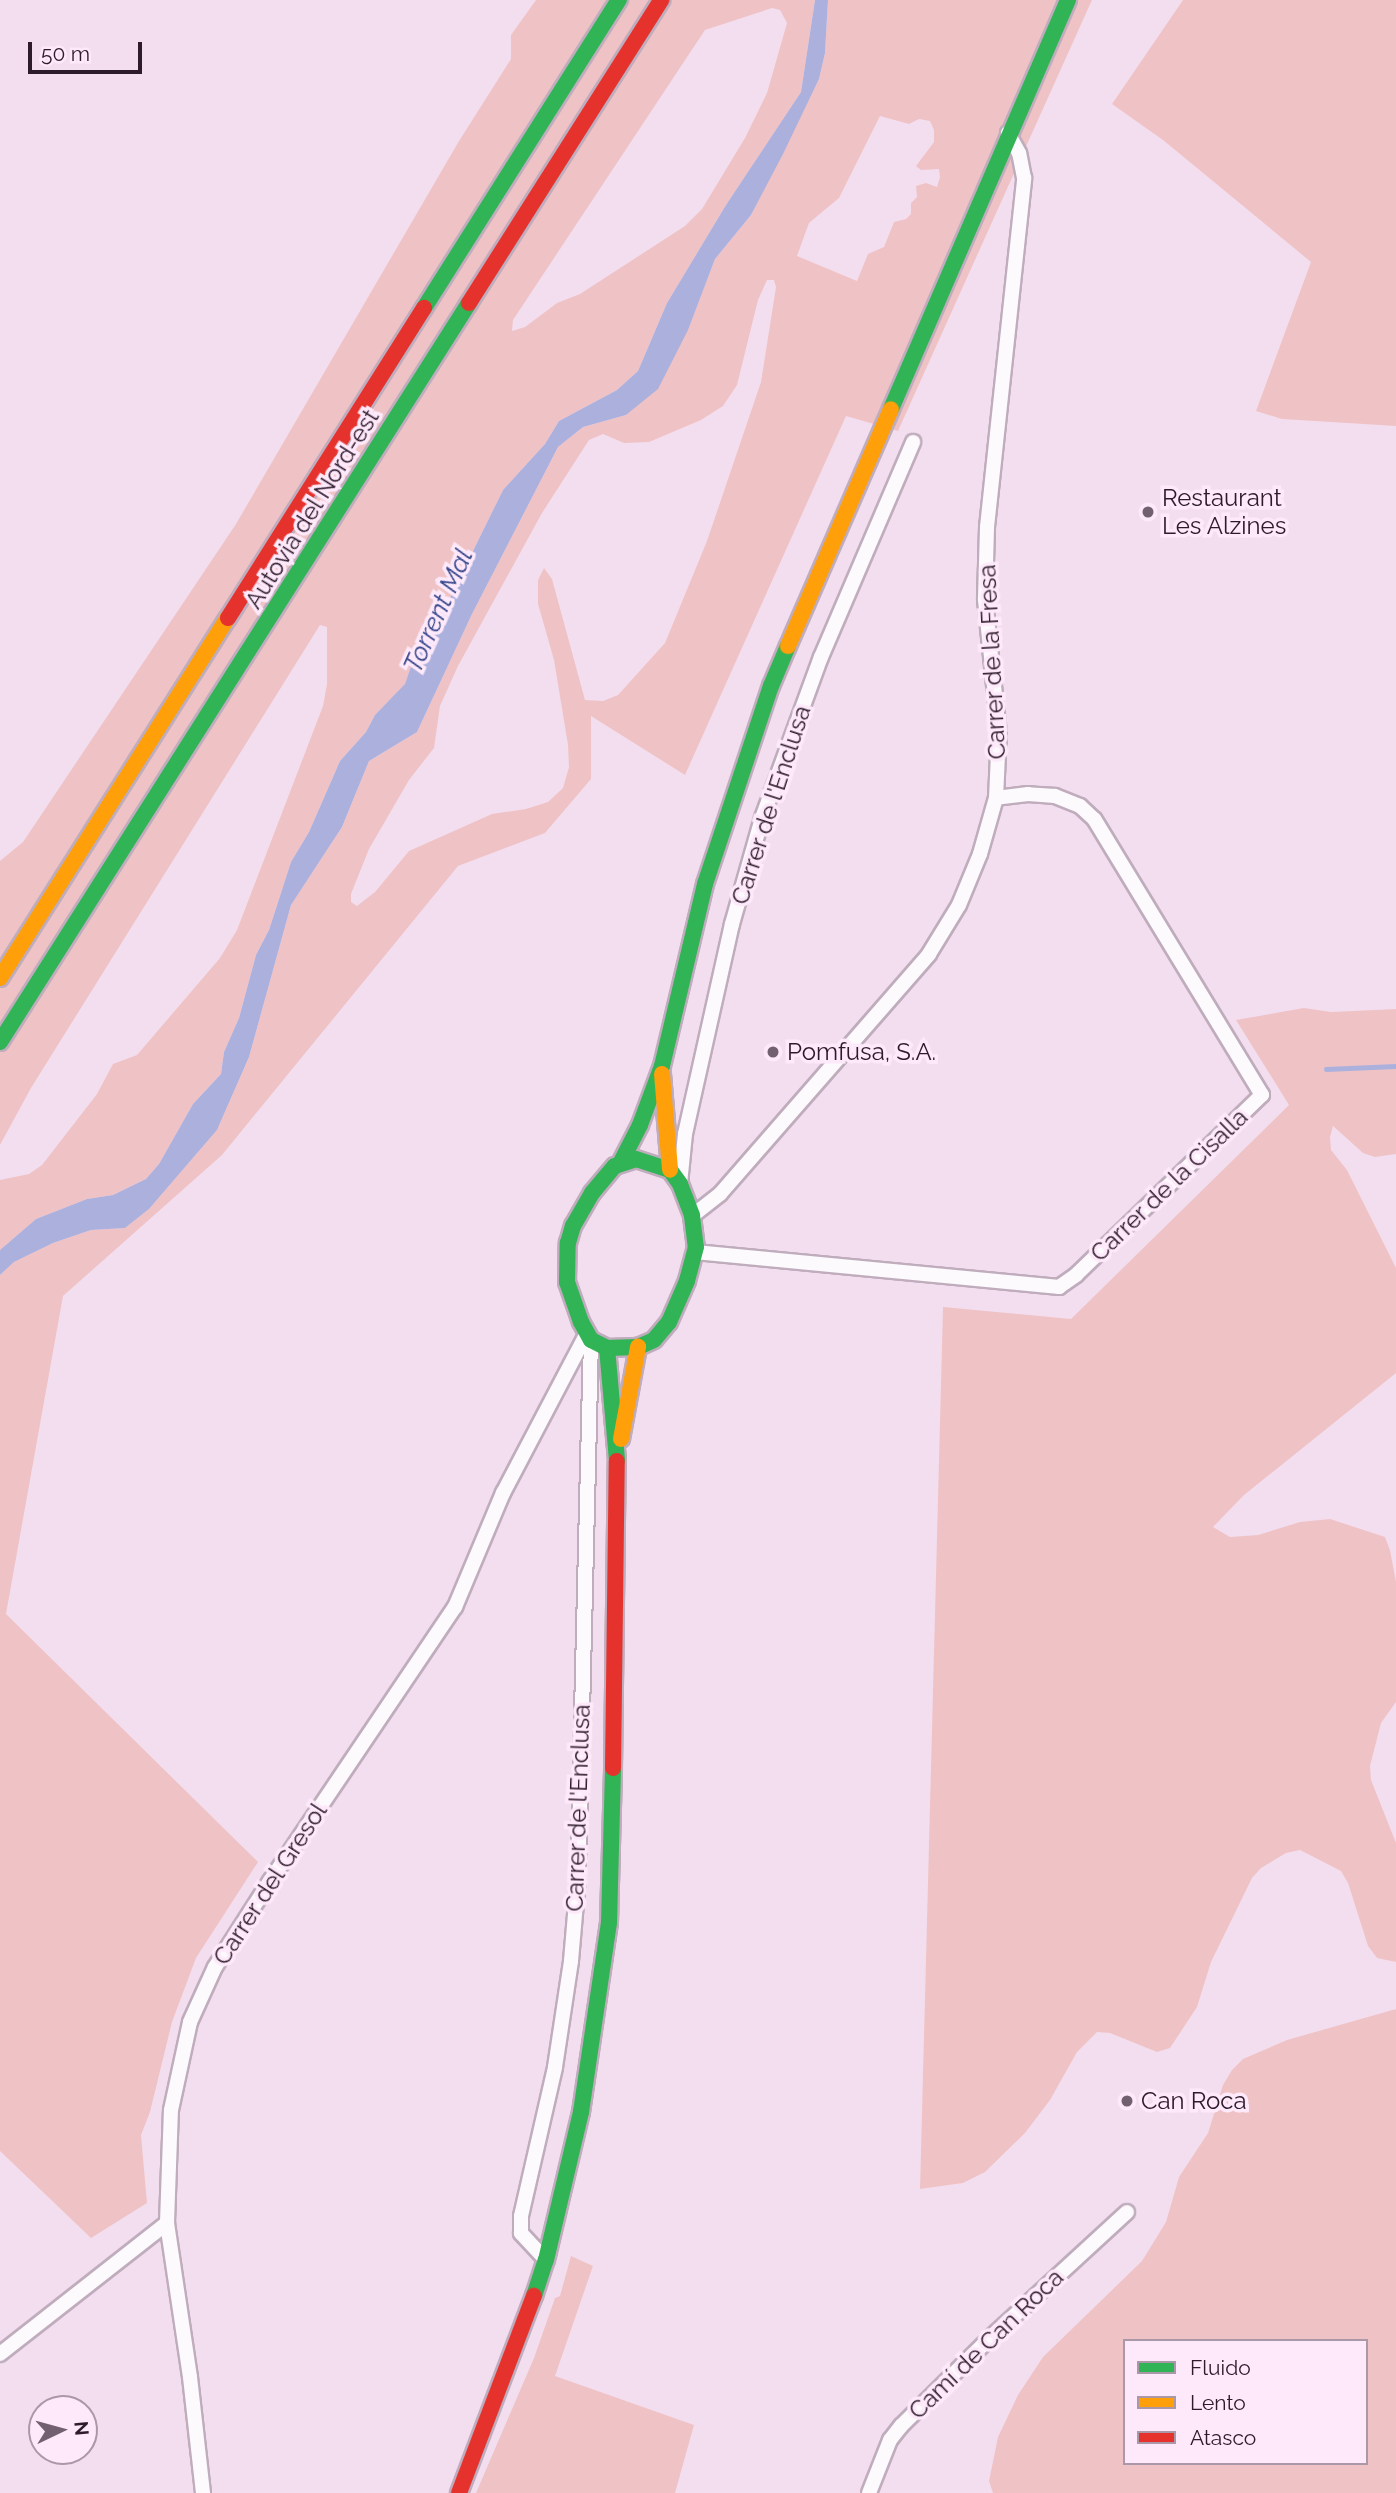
<!DOCTYPE html>
<html>
<head>
<meta charset="utf-8">
<style>
	body { margin:0 }
	#map { position:relative; width:1396px; height:2493px; overflow:hidden; background:#f3def0; font-family:Raleway,sans-serif }
	div>[style] { position:absolute }
	.green>* { inset:0; background:#efc3c5 }
	.water>* { inset:0; background:#acb0dd }
	.stream>* { height:4.5px; margin:-2.25px; padding:0 2.25px; transform-origin:2.25px; border-radius:2.25px; background:#acb0dd }
	.roads { filter:drop-shadow(2px 0 #bfacbc) drop-shadow(-2px 0 #bfacbc) drop-shadow(0 2px #bfacbc) drop-shadow(0 -2px #bfacbc) }
	.street>* { height:14px; margin:-7px; padding:0 7px; transform-origin:7px; border-radius:7px; background:#fdfafd }
	.fast>* { height:16px; margin:-8px; padding:0 8px; transform-origin:8px; border-radius:8px; background:#30b455 }
	.slow>* { height:16px; margin:-8px; padding:0 8px; transform-origin:8px; border-radius:8px; background:#ff9f0a }
	.jam>* { height:16px; margin:-8px; padding:0 8px; transform-origin:8px; border-radius:8px; background:#e5322d }
	.dots>* { width:19px; height:19px; translate:-50% -50%; box-sizing:border-box; border:4px solid #fde9fa; border-radius:50% }
	span { translate:-50% -50%; white-space:nowrap; text-align:center; line-height:1.15; -webkit-text-stroke:7px #fde9fa; paint-order:stroke }
	.poi-label { font-size:24px; color:#2d1b2b }
	.left { translate:0 -50%; text-align:left }
	.street-label { font-size:24px; color:#2d1b2b }
	.water-label { font-size:26px; color:#37478b; font-style:italic }
	.legend { position:absolute; left:1123px; top:2339px; width:245px; height:126px; box-sizing:border-box; background:#fde9fa; border:2px solid #aa97a7; margin:0; padding:9px 12px; list-style:none; font-size:21px; color:#2d1b2b }
	.legend li { display:flex; align-items:center; gap:14px; height:35px }
	.legend b { width:35px; border:2px solid #aa97a7 }
	.north { position:absolute; left:28px; top:2395px; width:70px; height:70px; box-sizing:border-box; background:#fde9fa; border:2px solid #aa97a7; border-radius:50%; rotate:85deg; font-size:19px; font-weight:700; line-height:28px; text-align:center; color:#2d1b2b }
	.north::after { content:''; display:block; margin:auto; width:24px; height:32px; background:#725f70; clip-path:polygon(50% 0,100% 100%,50% 72%,0 100%) }
	.scale { position:absolute; left:28px; top:42px; width:114px; height:32px; box-sizing:border-box; border:4px solid #2d1b2b; border-top:0; padding-left:9px; font-size:21px; line-height:24px; white-space:nowrap; color:#2d1b2b; -webkit-text-stroke:5px #fde9fa; paint-order:stroke }
</style>
</head>
<body>
<div id="map">
	<div class="green">
		<i style="clip-path:polygon(evenodd,536px 0,815px 0,801px 92px,726px 205px,667px 303px,638px 371px,617px 390px,559px 421px,545px 444px,503px 490px,446px 606px,425px 626px,405px 685px,375px 715px,366px 732px,340px 761px,309px 832px,291px 862px,269px 930px,256px 955px,239px 1018px,224px 1052px,221px 1074px,193px 1104px,159px 1164px,146px 1179px,113px 1195px,87px 1199px,36px 1219px,0 1250px,0 1180px,29px 1174px,42px 1165px,97px 1094px,113px 1064px,137px 1055px,220px 958px,237px 930px,323px 706px,327px 684px,327px 627px,320px 625px,31px 1088px,0 1145px,0 861px,23px 842px,236px 524px,459px 141px,511px 59px,511px 35px,536px 0,772px 8px,780px 10px,787px 23px,767px 93px,745px 138px,702px 209px,685px 226px,580px 294px,557px 303px,525px 327px,512px 331px,513px 320px,705px 30px,772px 8px)"></i>
		<i style="clip-path:polygon(evenodd,828px 0,1092px 0,898px 431px,846px 416px,685px 775px,591px 716px,591px 779px,545px 833px,458px 866px,222px 1155px,63px 1296px,6px 1614px,258px 1862px,196px 1958px,172px 2022px,150px 2112px,141px 2135px,147px 2203px,91px 2238px,0 2151px,0 1275px,14px 1262px,53px 1243px,91px 1230px,125px 1228px,149px 1209px,217px 1130px,249px 1057px,291px 905px,342px 827px,369px 761px,417px 732px,472px 614px,558px 447px,583px 427px,626px 415px,688px 329px,715px 259px,751px 215px,819px 79px,825px 53px,828px 0,880px 116px,909px 124px,919px 119px,930px 121px,934px 130px,934px 142px,916px 166px,921px 170px,939px 169px,940px 177px,937px 187px,926px 183px,916px 186px,917px 197px,911px 203px,911px 214px,906px 219px,894px 222px,884px 247px,868px 254px,857px 281px,797px 256px,809px 223px,839px 198px,880px 116px,828px 0,767px 280px,774px 280px,776px 287px,761px 382px,707px 541px,665px 643px,618px 695px,603px 701px,585px 700px,552px 579px,544px 568px,538px 580px,538px 604px,554px 660px,568px 745px,569px 767px,563px 788px,548px 802px,526px 809px,492px 814px,409px 851px,375px 892px,357px 906px,351px 902px,351px 894px,369px 849px,409px 780px,434px 748px,440px 706px,458px 666px,542px 513px,589px 440px,603px 434px,624px 443px,649px 442px,701px 420px,723px 406px,737px 385px,758px 300px,767px 280px)"></i>
		<i style="clip-path:polygon(1183px 0,1396px 0,1396px 426px,1282px 419px,1256px 411px,1311px 262px,1163px 140px,1112px 104px)"></i>
		<i style="clip-path:polygon(1304px 1008px,1331px 1012px,1396px 1009px,1396px 1154px,1375px 1157px,1363px 1153px,1333px 1126px,1330px 1137px,1331px 1150px,1347px 1170px,1396px 1268px,1396px 1373px,1244px 1495px,1213px 1527px,1230px 1537px,1258px 1535px,1300px 1522px,1330px 1519px,1385px 1537px,1390px 1550px,1396px 1582px,1396px 1702px,1381px 1723px,1370px 1766px,1371px 1780px,1396px 1843px,1396px 1962px,1377px 1958px,1368px 1946px,1348px 1883px,1341px 1871px,1300px 1850px,1286px 1853px,1261px 1868px,1252px 1878px,1211px 1962px,1197px 2007px,1170px 2048px,1157px 2052px,1110px 2033px,1097px 2032px,1077px 2052px,1050px 2100px,1025px 2133px,985px 2172px,963px 2183px,920px 2189px,943px 1307px,1071px 1319px,1289px 1105px,1236px 1020px)"></i>
		<i style="clip-path:polygon(evenodd,1396px 2009px,1396px 2493px,993px 2493px,989px 2481px,998px 2437px,1018px 2395px,1043px 2357px,1142px 2261px,1166px 2222px,1179px 2177px,1208px 2133px,1223px 2085px,1232px 2070px,1243px 2059px,1287px 2040px,1396px 2009px,1125px 2341px,1366px 2341px,1366px 2463px,1125px 2463px,1125px 2341px)"></i>
		<i style="clip-path:polygon(571px 2256px,593px 2266px,555px 2376px,694px 2425px,675px 2493px,476px 2493px,534px 2358px,555px 2298px,560px 2296px)"></i>
	</div>
	<div class="water">
		<i style="clip-path:polygon(815px 0,828px 0,825px 53px,819px 79px,783px 154px,751px 215px,715px 259px,688px 330px,658px 389px,626px 415px,583px 427px,558px 447px,472px 614px,417px 732px,369px 761px,342px 827px,291px 905px,249px 1057px,217px 1130px,149px 1209px,125px 1228px,91px 1230px,53px 1243px,14px 1262px,0 1275px,0 1250px,36px 1219px,87px 1199px,113px 1195px,146px 1179px,159px 1164px,193px 1104px,221px 1074px,224px 1052px,239px 1018px,256px 955px,269px 930px,291px 862px,309px 832px,340px 761px,366px 732px,375px 715px,405px 684px,425px 626px,446px 606px,503px 490px,545px 444px,559px 421px,617px 390px,638px 371px,667px 303px,726px 205px,801px 92px)"></i>
	</div>
	<div class="stream">
		<i style="left:1326px;top:1069px;width:70px;rotate:-2.5deg"></i>
	</div>
	<div class="roads">
		<div class="street">
			<i style="left:680px;top:1184px;width:50px;rotate:-84.3deg"></i>
			<i style="left:685px;top:1134px;width:215px;rotate:-77.4deg"></i>
			<i style="left:732px;top:924px;width:110px;rotate:-74.2deg"></i>
			<i style="left:762px;top:818px;width:171px;rotate:-69.9deg"></i>
			<i style="left:821px;top:657px;width:234px;rotate:-66.8deg"></i>
			<i style="left:692px;top:1216px;width:36px;rotate:-38deg"></i>
			<i style="left:720px;top:1194px;width:318px;rotate:-48.9deg"></i>
			<i style="left:929px;top:954px;width:57px;rotate:-58.5deg"></i>
			<i style="left:959px;top:905px;width:55px;rotate:-67.6deg"></i>
			<i style="left:980px;top:854px;width:58px;rotate:-74.1deg"></i>
			<i style="left:996px;top:798px;width:65px;rotate:-87.4deg"></i>
			<i style="left:999px;top:733px;width:135px;rotate:-96deg"></i>
			<i style="left:985px;top:599px;width:72px;rotate:-88.4deg"></i>
			<i style="left:987px;top:527px;width:351px;rotate:-83.9deg"></i>
			<i style="left:1024px;top:178px;width:25px;rotate:-101deg"></i>
			<i style="left:1019px;top:153px;width:23px;rotate:-119deg"></i>
			<i style="left:695px;top:1252px;width:366px;rotate:5.5deg"></i>
			<i style="left:1059px;top:1287px;width:21px;rotate:-35deg"></i>
			<i style="left:1076px;top:1275px;width:259px;rotate:-44.1deg"></i>
			<i style="left:1262px;top:1095px;width:323px;rotate:-121.3deg"></i>
			<i style="left:1094px;top:819px;width:19px;rotate:-137deg"></i>
			<i style="left:1080px;top:806px;width:27px;rotate:-158deg"></i>
			<i style="left:1055px;top:796px;width:27px;rotate:-176deg"></i>
			<i style="left:1028px;top:794px;width:32px;rotate:173deg"></i>
			<i style="left:546px;top:2260px;width:37px;rotate:-133deg"></i>
			<i style="left:521px;top:2233px;width:17px;rotate:-90deg"></i>
			<i style="left:521px;top:2216px;width:153px;rotate:-77.1deg"></i>
			<i style="left:555px;top:2067px;width:107px;rotate:-81.4deg"></i>
			<i style="left:571px;top:1961px;width:82px;rotate:-85.1deg"></i>
			<i style="left:578px;top:1879px;width:539px;rotate:-88.62deg"></i>
			<i style="left:0;top:2354px;width:212px;rotate:-38.1deg"></i>
			<i style="left:203px;top:2493px;width:117px;rotate:-96.4deg"></i>
			<i style="left:190px;top:2377px;width:156px;rotate:-98.5deg"></i>
			<i style="left:167px;top:2223px;width:113px;rotate:-88deg"></i>
			<i style="left:171px;top:2110px;width:90px;rotate:-77.8deg"></i>
			<i style="left:190px;top:2022px;width:60px;rotate:-65.6deg"></i>
			<i style="left:215px;top:1967px;width:102px;rotate:-57.4deg"></i>
			<i style="left:270px;top:1881px;width:331px;rotate:-56deg"></i>
			<i style="left:455px;top:1607px;width:124px;rotate:-67.2deg"></i>
			<i style="left:503px;top:1493px;width:178px;rotate:-62.3deg"></i>
			<i style="left:869px;top:2493px;width:57px;rotate:-68.4deg"></i>
			<i style="left:890px;top:2440px;width:18px;rotate:-52deg"></i>
			<i style="left:901px;top:2426px;width:125px;rotate:-44.7deg"></i>
			<i style="left:990px;top:2338px;width:186px;rotate:-42.6deg"></i>
		</div>
		<div class="fast">
			<i style="left:424px;top:308px;width:365px;rotate:-57.7deg"></i>
			<i style="left:891px;top:409px;width:446px;rotate:-66.6deg"></i>
			<i style="left:0;top:1042px;width:875px;rotate:-57.6deg"></i>
			<i style="left:636px;top:1159px;width:36px;rotate:18deg"></i>
			<i style="left:670px;top:1170px;width:17px;rotate:54deg"></i>
			<i style="left:680px;top:1184px;width:34px;rotate:69deg"></i>
			<i style="left:692px;top:1216px;width:31px;rotate:83deg"></i>
			<i style="left:696px;top:1247px;width:35px;rotate:105deg"></i>
			<i style="left:687px;top:1281px;width:45px;rotate:113.7deg"></i>
			<i style="left:669px;top:1322px;width:23px;rotate:130deg"></i>
			<i style="left:654px;top:1340px;width:17px;rotate:156deg"></i>
			<i style="left:638px;top:1347px;width:31px;rotate:178deg"></i>
			<i style="left:607px;top:1348px;width:18px;rotate:-153deg"></i>
			<i style="left:591px;top:1340px;width:21px;rotate:-119deg"></i>
			<i style="left:581px;top:1322px;width:42px;rotate:-109.3deg"></i>
			<i style="left:567px;top:1282px;width:39px;rotate:-89deg"></i>
			<i style="left:568px;top:1243px;width:18px;rotate:-74deg"></i>
			<i style="left:573px;top:1226px;width:38px;rotate:-60deg"></i>
			<i style="left:592px;top:1193px;width:35px;rotate:-50deg"></i>
			<i style="left:615px;top:1166px;width:22px;rotate:-18deg"></i>
			<i style="left:621px;top:1162px;width:42px;rotate:-62.8deg"></i>
			<i style="left:640px;top:1125px;width:63px;rotate:-69.6deg"></i>
			<i style="left:662px;top:1066px;width:187px;rotate:-76.7deg"></i>
			<i style="left:705px;top:884px;width:209px;rotate:-71.6deg"></i>
			<i style="left:771px;top:686px;width:43px;rotate:-67deg"></i>
			<i style="left:607px;top:1348px;width:113px;rotate:84.9deg"></i>
			<i style="left:534px;top:2296px;width:38px;rotate:-72deg"></i>
			<i style="left:546px;top:2260px;width:152px;rotate:-76.7deg"></i>
			<i style="left:581px;top:2112px;width:191px;rotate:-81.6deg"></i>
			<i style="left:609px;top:1923px;width:155px;rotate:-88.5deg"></i>
		</div>
		<div class="slow">
			<i style="left:788px;top:646px;width:258px;rotate:-66.5deg"></i>
			<i style="left:0;top:978px;width:426px;rotate:-57.7deg"></i>
			<i style="left:662px;top:1074px;width:96px;rotate:85.2deg"></i>
			<i style="left:621px;top:1439px;width:94px;rotate:-79.5deg"></i>
		</div>
		<div class="jam">
			<i style="left:469px;top:303px;width:359px;rotate:-57.6deg"></i>
			<i style="left:228px;top:618px;width:367px;rotate:-57.7deg"></i>
			<i style="left:613px;top:1768px;width:307px;rotate:-89.3deg"></i>
			<i style="left:459px;top:2493px;width:211px;rotate:-69.2deg"></i>
		</div>
	</div>
	<div class="dots">
		<i style="left:1148px;top:512px;background:#725f70"></i>
		<i style="left:773px;top:1052px;background:#725f70"></i>
		<i style="left:1127px;top:2101px;background:#725f70"></i>
	</div>
	<div class="poi-label">
		<span class="left" style="left:1162px;top:512px">Restaurant<br>Les Alzines</span>
		<span class="left" style="left:787px;top:1052px">Pomfusa, S.A.</span>
		<span class="left" style="left:1141px;top:2101px">Can Roca</span>
	</div>
	<div class="street-label">
		<span style="left:312px;top:509px;rotate:-58deg">Autovia del Nord-est</span>
		<span style="left:992px;top:662px;rotate:-93deg">Carrer de la Fresa</span>
		<span style="left:771px;top:805px;rotate:-72deg">Carrer de l'Enclusa</span>
		<span style="left:1169px;top:1185px;rotate:-44deg">Carrer de la Cisalla</span>
		<span style="left:578px;top:1808px;rotate:-88deg">Carrer de l'Enclusa</span>
		<span style="left:270px;top:1884px;rotate:-57deg">Carrer del Gresol</span>
		<span style="left:986px;top:2344px;rotate:-44deg">Camí de Can Roca</span>
	</div>
	<div class="water-label">
		<span style="left:439px;top:611px;rotate:-66deg">Torrent Mal</span>
	</div>
	<ul class="legend">
	<li><b style="height:9px;background:#30b455"></b>Fluido</li>
	<li><b style="height:9px;background:#ff9f0a"></b>Lento</li>
	<li><b style="height:9px;background:#e5322d"></b>Atasco</li>
	</ul>
	<div class="north">N</div>
	<div class="scale">50 m</div>
</div>
</body>
</html>
